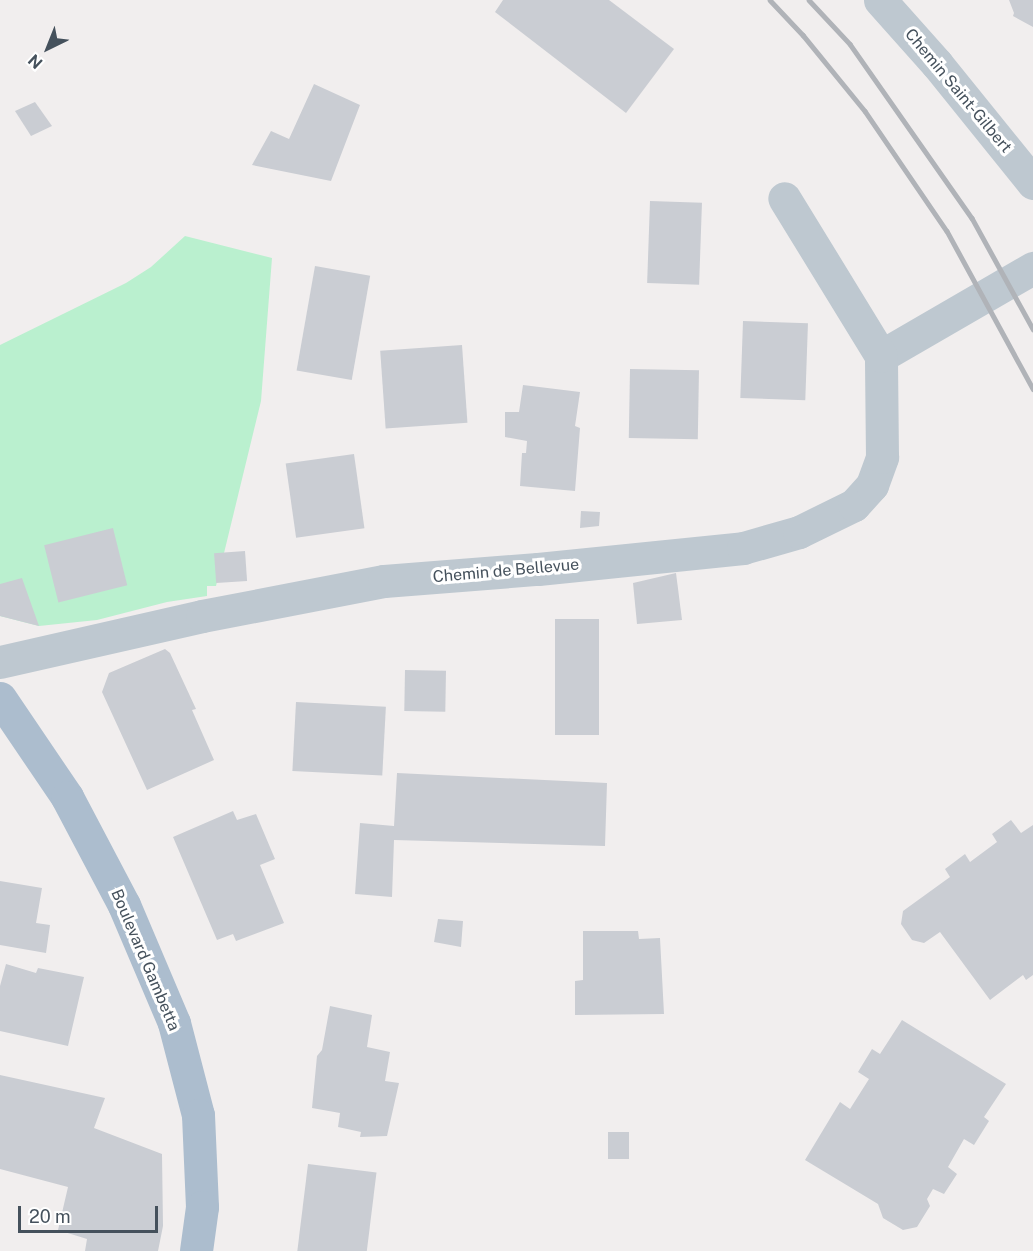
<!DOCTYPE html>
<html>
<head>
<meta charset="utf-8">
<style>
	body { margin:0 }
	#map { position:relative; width:1033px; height:1251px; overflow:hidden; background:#f1eeee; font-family:"Public Sans",sans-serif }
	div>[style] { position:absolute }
	.green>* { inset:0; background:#baf0cf }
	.building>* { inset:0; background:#cacdd3; transform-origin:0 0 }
	.minor>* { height:33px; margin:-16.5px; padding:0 16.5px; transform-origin:16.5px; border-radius:16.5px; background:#bec8d0 }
	.major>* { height:33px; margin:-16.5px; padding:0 16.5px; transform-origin:16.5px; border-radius:16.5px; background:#acbdce }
	.rail>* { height:4.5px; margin:-2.25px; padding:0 2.25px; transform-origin:2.25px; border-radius:2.25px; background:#b0b3b8 }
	span { translate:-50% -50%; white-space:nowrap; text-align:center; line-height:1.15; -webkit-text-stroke:6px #fff; paint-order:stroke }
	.street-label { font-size:16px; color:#45515c }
	.north { position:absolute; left:18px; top:18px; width:60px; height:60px; -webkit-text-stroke:4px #fff; paint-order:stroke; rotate:223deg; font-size:16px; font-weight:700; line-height:24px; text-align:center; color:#45515c }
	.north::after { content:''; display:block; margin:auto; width:21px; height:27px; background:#45515c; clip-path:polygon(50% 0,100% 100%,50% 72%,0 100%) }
	.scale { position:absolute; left:18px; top:1206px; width:140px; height:27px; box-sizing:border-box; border:3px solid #45515c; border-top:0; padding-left:8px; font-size:18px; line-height:21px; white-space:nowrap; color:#45515c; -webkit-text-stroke:4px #fff; paint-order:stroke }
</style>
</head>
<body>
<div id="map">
	<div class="green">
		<i style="clip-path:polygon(185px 236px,272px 258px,261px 401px,216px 586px,207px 586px,207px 596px,167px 602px,97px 620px,39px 626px,0 616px,0 345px,126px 283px,151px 267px)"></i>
	</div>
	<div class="building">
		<i style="clip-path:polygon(503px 0,609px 0,674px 49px,626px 113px,495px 12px)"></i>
		<i style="clip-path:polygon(1009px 0,1033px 0,1033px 27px,1013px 16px,1014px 13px)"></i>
		<i style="clip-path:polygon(314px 84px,360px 105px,331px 181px,252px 165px,271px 131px,289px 139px)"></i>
		<i style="clip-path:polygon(35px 102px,52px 126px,31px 136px,15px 111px)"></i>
		<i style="left:650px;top:201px;width:52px;height:82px;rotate:2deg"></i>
		<i style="left:315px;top:266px;width:56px;height:106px;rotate:10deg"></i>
		<i style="left:743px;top:321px;width:65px;height:77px;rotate:2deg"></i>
		<i style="left:462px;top:345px;width:78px;height:82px;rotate:86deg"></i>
		<i style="left:630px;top:369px;width:69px;height:69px;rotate:1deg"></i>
		<i style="clip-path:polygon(523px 385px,580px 392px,575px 426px,580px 428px,575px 491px,520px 486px,522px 453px,526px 453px,527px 441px,505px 437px,505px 412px,519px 412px)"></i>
		<i style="left:354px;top:454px;width:75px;height:69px;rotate:82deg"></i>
		<i style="clip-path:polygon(581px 511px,600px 512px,599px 526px,580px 528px)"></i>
		<i style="left:113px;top:528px;width:59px;height:71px;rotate:76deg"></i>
		<i style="left:245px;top:551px;width:30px;height:31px;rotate:86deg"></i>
		<i style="clip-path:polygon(676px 573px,682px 620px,637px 624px,633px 583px)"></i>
		<i style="clip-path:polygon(22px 578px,39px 626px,0 616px,0 584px)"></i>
		<i style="left:555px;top:619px;width:44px;height:116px"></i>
		<i style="clip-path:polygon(165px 649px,170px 653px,196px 709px,192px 710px,214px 760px,147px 790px,102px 692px,109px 673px)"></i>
		<i style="left:405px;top:670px;width:41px;height:41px;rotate:1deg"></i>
		<i style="left:296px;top:702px;width:90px;height:69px;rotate:3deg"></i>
		<i style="clip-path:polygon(397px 773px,607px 783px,605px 846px,394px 840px,392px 897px,355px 894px,360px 823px,394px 826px)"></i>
		<i style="clip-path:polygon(233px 811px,237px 820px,256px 814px,275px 859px,260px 865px,284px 923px,236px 941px,233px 934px,217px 940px,173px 837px)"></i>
		<i style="clip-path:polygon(1011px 820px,1021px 833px,1033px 825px,1033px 975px,1026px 980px,1023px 975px,990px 1000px,940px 932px,924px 943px,912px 940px,901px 924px,903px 911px,950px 877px,945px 869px,965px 854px,970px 862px,997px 842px,992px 834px)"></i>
		<i style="clip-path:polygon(0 881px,42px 888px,36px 923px,50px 925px,46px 953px,0 945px)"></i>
		<i style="clip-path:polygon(438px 919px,463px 921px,461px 947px,434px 942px)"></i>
		<i style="clip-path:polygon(583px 931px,638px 931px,639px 939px,660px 938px,664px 1014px,575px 1015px,575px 981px,583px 980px)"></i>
		<i style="clip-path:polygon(6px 964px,36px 973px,38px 968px,84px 977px,68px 1046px,0 1031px,0 986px)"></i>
		<i style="clip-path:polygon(330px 1006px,372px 1015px,367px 1047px,390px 1052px,385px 1081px,399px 1083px,387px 1136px,360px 1137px,361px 1132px,338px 1127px,340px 1113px,312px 1108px,317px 1056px,322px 1050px)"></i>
		<i style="clip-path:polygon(902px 1020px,1006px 1084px,984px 1117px,989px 1121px,974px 1145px,964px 1139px,948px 1167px,957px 1174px,944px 1194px,933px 1189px,927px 1199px,930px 1206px,917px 1227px,903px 1230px,883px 1218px,878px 1204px,805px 1160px,840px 1102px,850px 1109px,869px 1079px,858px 1072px,872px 1049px,880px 1054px)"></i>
		<i style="clip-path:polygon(0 1075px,105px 1098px,94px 1128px,162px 1154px,163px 1226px,158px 1251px,85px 1251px,87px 1239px,58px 1230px,68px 1187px,0 1169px)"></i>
		<i style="left:608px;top:1132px;width:21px;height:27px"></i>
		<i style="left:308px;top:1164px;width:69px;height:88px;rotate:7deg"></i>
	</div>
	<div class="minor">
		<i style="left:880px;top:0;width:86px;rotate:48.3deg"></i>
		<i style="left:937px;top:64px;width:153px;rotate:51.1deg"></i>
		<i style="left:881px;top:356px;width:176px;rotate:-30.1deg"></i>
		<i style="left:0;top:662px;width:207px;rotate:-12.8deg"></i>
		<i style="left:202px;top:616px;width:185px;rotate:-10.9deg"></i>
		<i style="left:384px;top:581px;width:154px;rotate:-4.5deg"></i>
		<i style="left:538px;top:569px;width:206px;rotate:-5.8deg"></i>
		<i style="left:743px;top:548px;width:58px;rotate:-15.9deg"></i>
		<i style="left:799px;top:532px;width:61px;rotate:-26.1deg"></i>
		<i style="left:854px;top:505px;width:27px;rotate:-48deg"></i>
		<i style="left:872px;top:485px;width:30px;rotate:-70deg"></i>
		<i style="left:882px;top:457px;width:101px;rotate:-90.6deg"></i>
		<i style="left:881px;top:356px;width:185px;rotate:-121.5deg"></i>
	</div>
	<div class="major">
		<i style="left:0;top:698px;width:120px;rotate:55.9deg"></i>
		<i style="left:67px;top:797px;width:122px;rotate:62.2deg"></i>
		<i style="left:124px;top:905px;width:128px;rotate:67deg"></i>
		<i style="left:174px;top:1023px;width:95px;rotate:75.4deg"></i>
		<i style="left:198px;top:1115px;width:92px;rotate:87.5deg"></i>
		<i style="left:202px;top:1207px;width:44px;rotate:97.8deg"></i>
	</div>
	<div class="rail">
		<i style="left:770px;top:0;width:48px;rotate:46.7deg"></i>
		<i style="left:803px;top:35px;width:98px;rotate:50.8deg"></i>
		<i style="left:865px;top:111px;width:145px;rotate:55.7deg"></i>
		<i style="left:947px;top:231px;width:180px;rotate:61.4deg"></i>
		<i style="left:809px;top:0;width:60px;rotate:47deg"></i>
		<i style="left:850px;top:44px;width:213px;rotate:55deg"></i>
		<i style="left:972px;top:218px;width:127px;rotate:61.2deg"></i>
	</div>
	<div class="street-label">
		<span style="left:958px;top:91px;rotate:50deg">Chemin Saint-Gilbert</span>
		<span style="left:506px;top:571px;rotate:-5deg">Chemin de Bellevue</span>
		<span style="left:145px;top:960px;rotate:67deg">Boulevard Gambetta</span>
	</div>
	<div class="north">N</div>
	<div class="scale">20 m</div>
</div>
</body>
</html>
